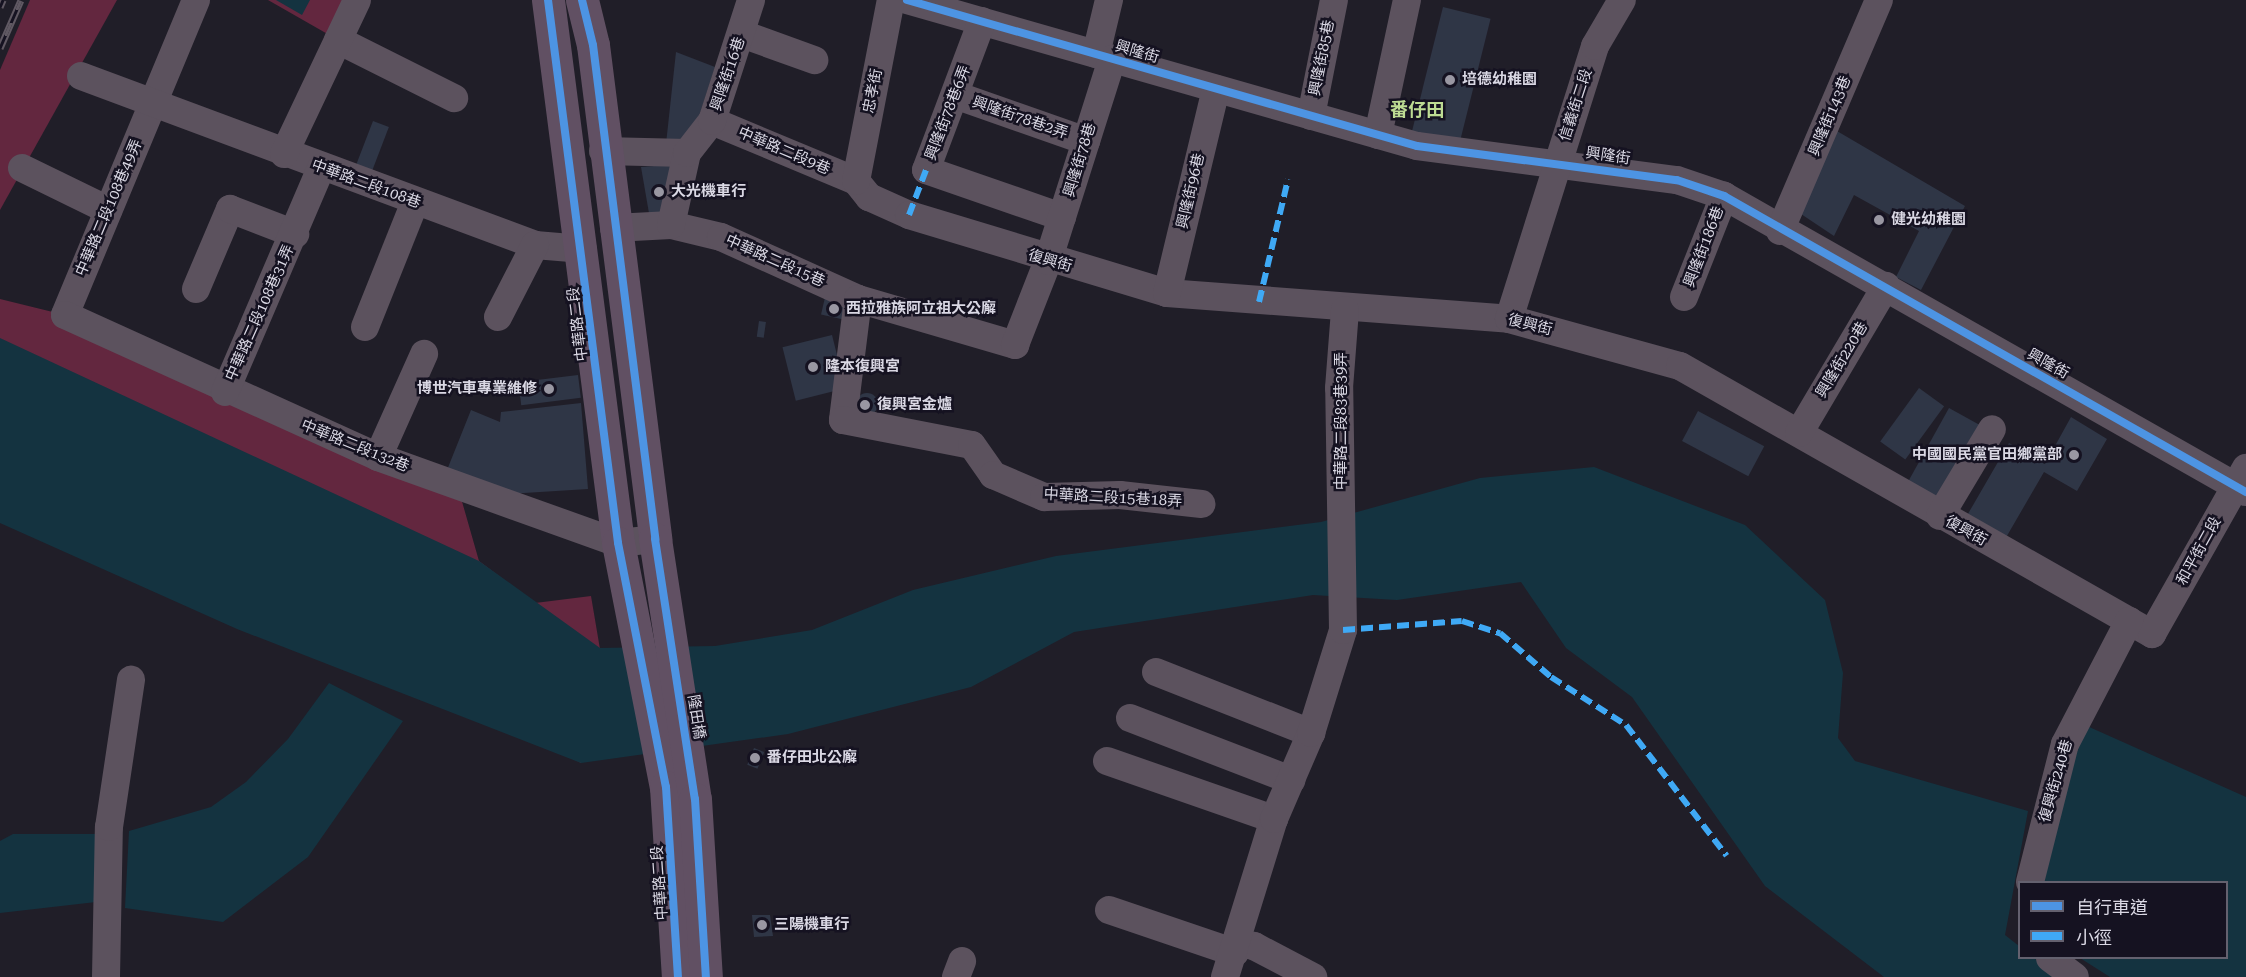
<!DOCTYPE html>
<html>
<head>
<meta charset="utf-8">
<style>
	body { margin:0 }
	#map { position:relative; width:2246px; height:977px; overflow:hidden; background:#201e28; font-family:"Roboto Serif","Noto Sans TC",serif }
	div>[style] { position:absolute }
	.green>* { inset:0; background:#63273f }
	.water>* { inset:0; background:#143340 }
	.building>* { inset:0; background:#2f3646; transform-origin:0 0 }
	.round { border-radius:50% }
	.minor>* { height:28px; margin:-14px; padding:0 14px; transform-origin:14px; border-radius:14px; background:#5c525e }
	.major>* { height:33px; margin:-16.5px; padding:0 16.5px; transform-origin:16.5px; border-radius:16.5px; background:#615063 }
	.rail>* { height:7px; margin-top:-3.5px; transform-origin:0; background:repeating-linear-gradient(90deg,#151221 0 14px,#605963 0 28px); box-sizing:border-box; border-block:2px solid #605963 }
	.quiet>* { height:6px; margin-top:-3px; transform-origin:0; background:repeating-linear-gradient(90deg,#3fa9f5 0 12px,transparent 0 18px) }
	.cycleway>* { height:8px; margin:-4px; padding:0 4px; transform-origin:4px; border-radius:4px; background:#4d94e3 }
	.dots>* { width:16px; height:16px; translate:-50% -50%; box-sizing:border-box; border:3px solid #151221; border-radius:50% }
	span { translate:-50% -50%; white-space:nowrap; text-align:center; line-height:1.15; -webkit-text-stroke:5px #151221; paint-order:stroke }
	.street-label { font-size:15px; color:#dad8e4 }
	.poi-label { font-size:15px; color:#dad8e4; font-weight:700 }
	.left { translate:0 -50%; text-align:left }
	.right { translate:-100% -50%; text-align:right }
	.quarter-label { font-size:18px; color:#bddb93; font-weight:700 }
	.legend { position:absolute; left:2018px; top:881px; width:210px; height:78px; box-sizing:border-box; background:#151221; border:2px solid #64616f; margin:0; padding:8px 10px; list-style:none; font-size:18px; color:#dad8e4 }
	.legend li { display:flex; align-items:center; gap:12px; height:30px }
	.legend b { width:30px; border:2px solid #64616f }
</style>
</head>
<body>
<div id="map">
	<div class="green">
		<i style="clip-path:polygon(30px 0,117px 0,0 210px,0 70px)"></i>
		<i style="clip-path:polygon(268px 0,356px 0,338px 40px)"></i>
		<i style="clip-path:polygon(0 299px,65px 315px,461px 498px,479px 561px,535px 603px,591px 596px,612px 720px,581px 763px,0 460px)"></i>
	</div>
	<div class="water">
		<i style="clip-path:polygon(276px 0,310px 0,302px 15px)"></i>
		<i style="clip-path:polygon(0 338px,479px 561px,600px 648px,715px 646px,812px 630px,913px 590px,1056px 556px,1321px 522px,1480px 478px,1594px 467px,1745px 525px,1825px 600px,1843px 673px,1838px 738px,1855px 761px,2028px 811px,2005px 935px,2019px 946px,2020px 958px,2034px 958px,2059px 977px,1884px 977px,1765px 886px,1632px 697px,1566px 648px,1521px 582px,1397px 600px,1313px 595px,1074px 632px,971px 687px,788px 734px,581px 763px,237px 629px,0 523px)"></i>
		<i style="clip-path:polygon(329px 683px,403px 721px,308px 857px,223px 922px,125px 908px,129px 831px,211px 807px,246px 782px,288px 739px)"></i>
		<i style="clip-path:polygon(2087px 726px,2246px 797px,2246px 977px,2110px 977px,2080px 958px,2226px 958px,2226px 882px,2042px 882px,2062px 791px)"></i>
		<i style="clip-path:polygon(13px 834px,100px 834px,96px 902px,0 913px,0 841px)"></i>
	</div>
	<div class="building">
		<i style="left:1443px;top:7px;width:49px;height:131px;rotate:14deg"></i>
		<i style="clip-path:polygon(676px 52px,715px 67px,691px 141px,666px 144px)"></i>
		<i style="left:373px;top:121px;width:17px;height:59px;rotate:21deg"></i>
		<i style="clip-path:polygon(1825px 124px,1965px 206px,1921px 290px,1896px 277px,1919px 231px,1854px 195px,1834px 236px,1792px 208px)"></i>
		<i style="clip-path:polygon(680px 164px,668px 217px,650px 219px,641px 167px)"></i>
		<i style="left:826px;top:293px;width:23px;height:22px;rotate:13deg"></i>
		<i style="left:759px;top:321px;width:7px;height:16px;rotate:8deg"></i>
		<i style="left:832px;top:335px;width:55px;height:51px;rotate:76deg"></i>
		<i style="left:578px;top:375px;width:23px;height:60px;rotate:83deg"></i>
		<i style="left:1919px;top:388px;width:31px;height:66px;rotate:36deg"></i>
		<i class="round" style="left:856px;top:393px;width:22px;height:22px"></i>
		<i style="clip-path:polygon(581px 403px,588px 489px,507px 494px,447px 470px,471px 410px,500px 422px,501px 412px)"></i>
		<i style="left:1949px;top:408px;width:45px;height:87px;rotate:29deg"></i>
		<i style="left:1698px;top:411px;width:75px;height:34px;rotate:28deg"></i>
		<i style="clip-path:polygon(2071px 417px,2107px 439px,2077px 491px,2044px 472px,2004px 541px,1965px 519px,2009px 443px,2045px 464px)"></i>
		<i style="left:754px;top:748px;width:11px;height:18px;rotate:22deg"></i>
		<i style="clip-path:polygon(752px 915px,770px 915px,773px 936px,754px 937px)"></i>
	</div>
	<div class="minor">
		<i style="left:196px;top:0;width:341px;rotate:112.6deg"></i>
		<i style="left:65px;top:315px;width:344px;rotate:24.4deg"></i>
		<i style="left:378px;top:457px;width:255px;rotate:19.7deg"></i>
		<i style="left:618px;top:543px;width:37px;rotate:-6deg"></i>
		<i style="left:907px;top:0;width:530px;rotate:15.98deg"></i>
		<i style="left:1417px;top:146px;width:262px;rotate:7.5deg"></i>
		<i style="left:1677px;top:180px;width:50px;rotate:18.8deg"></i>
		<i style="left:1724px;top:196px;width:600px;rotate:29.56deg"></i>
		<i style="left:982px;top:21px;width:159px;rotate:110.6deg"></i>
		<i style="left:926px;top:170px;width:144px;rotate:19.1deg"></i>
		<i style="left:742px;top:34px;width:77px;rotate:19.9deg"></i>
		<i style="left:338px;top:40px;width:130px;rotate:26.6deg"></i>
		<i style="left:1096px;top:54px;width:56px;rotate:-76.5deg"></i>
		<i style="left:81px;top:76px;width:484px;rotate:20.4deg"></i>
		<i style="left:535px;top:245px;width:48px;rotate:4.8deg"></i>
		<i style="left:955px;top:95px;width:139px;rotate:19.3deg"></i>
		<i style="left:1311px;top:116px;width:118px;rotate:-78.8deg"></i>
		<i style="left:712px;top:121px;width:156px;rotate:22.6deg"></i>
		<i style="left:856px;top:181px;width:21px;rotate:51deg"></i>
		<i style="left:869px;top:197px;width:44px;rotate:24.2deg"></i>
		<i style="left:909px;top:215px;width:270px;rotate:16.8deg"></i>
		<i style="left:1167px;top:293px;width:343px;rotate:4.3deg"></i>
		<i style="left:1509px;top:319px;width:177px;rotate:15.4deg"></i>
		<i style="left:1680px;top:366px;width:543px;rotate:29.59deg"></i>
		<i style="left:2152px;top:634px;width:191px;rotate:-60.5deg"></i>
		<i style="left:1378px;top:135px;width:138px;rotate:-77.9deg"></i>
		<i style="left:603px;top:151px;width:84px;rotate:1.4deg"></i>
		<i style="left:284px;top:154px;width:170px;rotate:-64.6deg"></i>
		<i style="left:22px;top:168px;width:96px;rotate:26deg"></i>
		<i style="left:856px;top:181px;width:184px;rotate:-79.1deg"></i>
		<i style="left:671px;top:225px;width:51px;rotate:13.5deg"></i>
		<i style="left:721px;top:237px;width:150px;rotate:24.3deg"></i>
		<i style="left:858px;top:299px;width:164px;rotate:16.3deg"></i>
		<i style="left:1015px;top:345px;width:90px;rotate:-68.6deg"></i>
		<i style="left:1048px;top:261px;width:212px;rotate:-72.4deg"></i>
		<i style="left:614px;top:228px;width:57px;rotate:-3deg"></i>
		<i style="left:671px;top:225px;width:74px;rotate:-77.5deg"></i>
		<i style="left:687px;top:153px;width:41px;rotate:-52deg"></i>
		<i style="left:712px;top:121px;width:127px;rotate:-72.1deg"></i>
		<i style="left:1780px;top:231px;width:251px;rotate:-66.8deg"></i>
		<i style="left:196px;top:289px;width:87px;rotate:-67deg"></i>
		<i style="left:230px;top:209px;width:70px;rotate:21deg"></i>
		<i style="left:1167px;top:293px;width:210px;rotate:-76.5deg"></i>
		<i style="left:1684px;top:297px;width:109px;rotate:-68.4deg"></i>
		<i style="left:858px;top:299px;width:122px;rotate:97.1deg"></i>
		<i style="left:843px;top:420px;width:131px;rotate:11deg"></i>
		<i style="left:972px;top:445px;width:37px;rotate:55deg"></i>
		<i style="left:993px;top:475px;width:56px;rotate:23.3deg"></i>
		<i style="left:1044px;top:497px;width:76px;rotate:-1.5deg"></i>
		<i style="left:1120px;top:495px;width:82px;rotate:6.3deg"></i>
		<i style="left:498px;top:317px;width:81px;rotate:-62.8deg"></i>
		<i style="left:1509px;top:319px;width:286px;rotate:-72.5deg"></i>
		<i style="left:1595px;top:46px;width:53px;rotate:-59.6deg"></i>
		<i style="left:365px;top:327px;width:135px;rotate:-68.2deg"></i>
		<i style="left:225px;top:392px;width:244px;rotate:-66.8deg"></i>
		<i style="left:1799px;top:433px;width:171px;rotate:-59.4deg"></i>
		<i style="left:378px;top:457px;width:113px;rotate:-65.9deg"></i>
		<i style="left:1940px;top:516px;width:101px;rotate:-59.1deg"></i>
		<i style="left:1156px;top:672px;width:167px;rotate:21.5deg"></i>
		<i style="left:1130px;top:718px;width:173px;rotate:21.1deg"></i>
		<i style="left:1107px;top:761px;width:177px;rotate:19.2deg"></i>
		<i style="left:2030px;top:882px;width:142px;rotate:-75.8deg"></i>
		<i style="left:2065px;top:744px;width:139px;rotate:-62.5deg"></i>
		<i style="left:1109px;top:910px;width:133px;rotate:18.8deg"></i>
		<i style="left:1236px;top:943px;width:18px;rotate:9deg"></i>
		<i style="left:1254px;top:946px;width:67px;rotate:27.7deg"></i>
		<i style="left:2050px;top:958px;width:31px;rotate:37deg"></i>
		<i style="left:106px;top:977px;width:150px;rotate:-88.9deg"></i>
		<i style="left:109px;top:827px;width:149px;rotate:-81.5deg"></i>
		<i style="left:956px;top:977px;width:17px;rotate:-69deg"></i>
		<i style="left:1225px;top:977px;width:165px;rotate:-72.8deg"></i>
		<i style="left:1274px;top:819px;width:94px;rotate:-66.7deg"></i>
		<i style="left:1311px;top:733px;width:108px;rotate:-72.7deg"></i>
		<i style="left:1343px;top:630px;width:242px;rotate:-90.9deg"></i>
		<i style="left:1339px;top:388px;width:78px;rotate:-85.6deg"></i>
	</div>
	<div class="major">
		<i style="left:548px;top:0;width:547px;rotate:82.65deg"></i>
		<i style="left:618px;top:543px;width:249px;rotate:78.9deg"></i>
		<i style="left:666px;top:787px;width:190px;rotate:86.4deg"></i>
		<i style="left:582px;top:0;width:46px;rotate:76.3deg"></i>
		<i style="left:593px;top:45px;width:498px;rotate:82.8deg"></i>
		<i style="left:655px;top:539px;width:263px;rotate:81.3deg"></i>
		<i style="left:695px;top:799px;width:178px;rotate:86.5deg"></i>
	</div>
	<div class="rail">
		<i style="left:0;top:7px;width:8px;rotate:-67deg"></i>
		<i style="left:0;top:48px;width:52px;rotate:-66.4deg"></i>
	</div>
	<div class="quiet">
		<i style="left:909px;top:215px;width:48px;rotate:-69.3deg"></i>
		<i style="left:1259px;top:302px;width:126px;rotate:-76.7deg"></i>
		<i style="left:1343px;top:630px;width:119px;rotate:-4.3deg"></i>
		<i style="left:1462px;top:621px;width:40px;rotate:18deg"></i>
		<i style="left:1500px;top:633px;width:67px;rotate:40.8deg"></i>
		<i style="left:1551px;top:677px;width:89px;rotate:32.6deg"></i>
		<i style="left:1626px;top:725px;width:165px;rotate:52.4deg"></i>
	</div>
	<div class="cycleway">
		<i style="left:548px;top:0;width:547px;rotate:82.65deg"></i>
		<i style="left:618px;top:543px;width:249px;rotate:78.9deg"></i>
		<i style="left:666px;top:787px;width:190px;rotate:86.4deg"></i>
		<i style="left:582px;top:0;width:46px;rotate:76.3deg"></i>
		<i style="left:593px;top:45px;width:498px;rotate:82.8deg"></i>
		<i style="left:655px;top:539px;width:263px;rotate:81.3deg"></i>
		<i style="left:695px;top:799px;width:178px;rotate:86.5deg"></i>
		<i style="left:907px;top:0;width:530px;rotate:15.98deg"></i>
		<i style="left:1417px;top:146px;width:262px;rotate:7.5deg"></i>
		<i style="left:1677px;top:180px;width:50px;rotate:18.8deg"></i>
		<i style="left:1724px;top:196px;width:600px;rotate:29.56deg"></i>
	</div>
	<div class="dots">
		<i style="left:1450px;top:80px;background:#9997a2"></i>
		<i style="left:659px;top:192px;background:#9997a2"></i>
		<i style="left:1879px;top:220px;background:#9997a2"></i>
		<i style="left:834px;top:309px;background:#9997a2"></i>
		<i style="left:813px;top:367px;background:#9997a2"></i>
		<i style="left:549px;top:389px;background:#9997a2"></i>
		<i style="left:865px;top:405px;background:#9997a2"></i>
		<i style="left:2074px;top:455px;background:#9997a2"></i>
		<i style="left:755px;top:758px;background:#9997a2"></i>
		<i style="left:762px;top:925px;background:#9997a2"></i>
	</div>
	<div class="street-label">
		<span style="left:1137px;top:52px;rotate:16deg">興隆街</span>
		<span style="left:1322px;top:58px;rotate:-79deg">興隆街85巷</span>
		<span style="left:728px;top:74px;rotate:-71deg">興隆街16巷</span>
		<span style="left:873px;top:91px;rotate:-79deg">忠孝街</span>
		<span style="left:1576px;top:105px;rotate:-72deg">信義街二段</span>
		<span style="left:948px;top:113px;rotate:-69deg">興隆街78巷6弄</span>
		<span style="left:1830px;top:116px;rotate:-67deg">興隆街143巷</span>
		<span style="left:1020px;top:118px;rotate:19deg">興隆街78巷2弄</span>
		<span style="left:784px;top:151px;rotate:23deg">中華路二段9巷</span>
		<span style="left:1608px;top:156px;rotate:8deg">興隆街</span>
		<span style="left:1080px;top:160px;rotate:-73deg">興隆街78巷</span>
		<span style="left:366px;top:184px;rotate:20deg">中華路二段108巷</span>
		<span style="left:1191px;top:191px;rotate:-77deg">興隆街96巷</span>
		<span style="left:109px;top:208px;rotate:-67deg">中華路二段108巷49弄</span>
		<span style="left:1704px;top:247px;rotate:-69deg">興隆街186巷</span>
		<span style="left:775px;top:261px;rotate:24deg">中華路二段15巷</span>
		<span style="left:1050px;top:261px;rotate:16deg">復興街</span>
		<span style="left:260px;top:313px;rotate:-66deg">中華路二段108巷31弄</span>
		<span style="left:578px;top:324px;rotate:-97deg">中華路二段</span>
		<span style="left:1530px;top:325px;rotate:14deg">復興街</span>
		<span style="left:1842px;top:360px;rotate:-59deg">興隆街220巷</span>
		<span style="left:2048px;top:364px;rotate:29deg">興隆街</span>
		<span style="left:1342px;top:421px;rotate:-90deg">中華路二段83巷39弄</span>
		<span style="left:355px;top:446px;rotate:22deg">中華路二段132巷</span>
		<span style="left:1113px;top:498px;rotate:3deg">中華路二段15巷18弄</span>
		<span style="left:1966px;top:531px;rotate:29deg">復興街</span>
		<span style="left:2199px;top:551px;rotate:-61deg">和平街二段</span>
		<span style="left:696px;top:717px;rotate:81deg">隆田橋</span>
		<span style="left:2056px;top:781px;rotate:-74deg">復興街240巷</span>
		<span style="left:660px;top:883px;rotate:-94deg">中華路二段</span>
	</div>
	<div class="poi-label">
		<span class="left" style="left:1462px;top:80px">培德幼稚園</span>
		<span class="left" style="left:671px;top:192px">大光機車行</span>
		<span class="left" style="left:1891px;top:220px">健光幼稚園</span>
		<span class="left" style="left:846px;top:309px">西拉雅族阿立祖大公廨</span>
		<span class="left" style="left:825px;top:367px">隆本復興宮</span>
		<span class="right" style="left:537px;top:389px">博世汽車專業維修</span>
		<span class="left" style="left:877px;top:405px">復興宮金爐</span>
		<span class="right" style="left:2062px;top:455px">中國國民黨官田鄉黨部</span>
		<span class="left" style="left:767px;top:758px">番仔田北公廨</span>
		<span class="left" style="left:774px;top:925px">三陽機車行</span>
	</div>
	<div class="quarter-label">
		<span style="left:1417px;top:110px">番仔田</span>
	</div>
	<ul class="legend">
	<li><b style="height:8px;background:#4d94e3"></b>自行車道</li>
	<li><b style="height:8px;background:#3fa9f5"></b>小徑</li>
	</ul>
</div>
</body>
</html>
